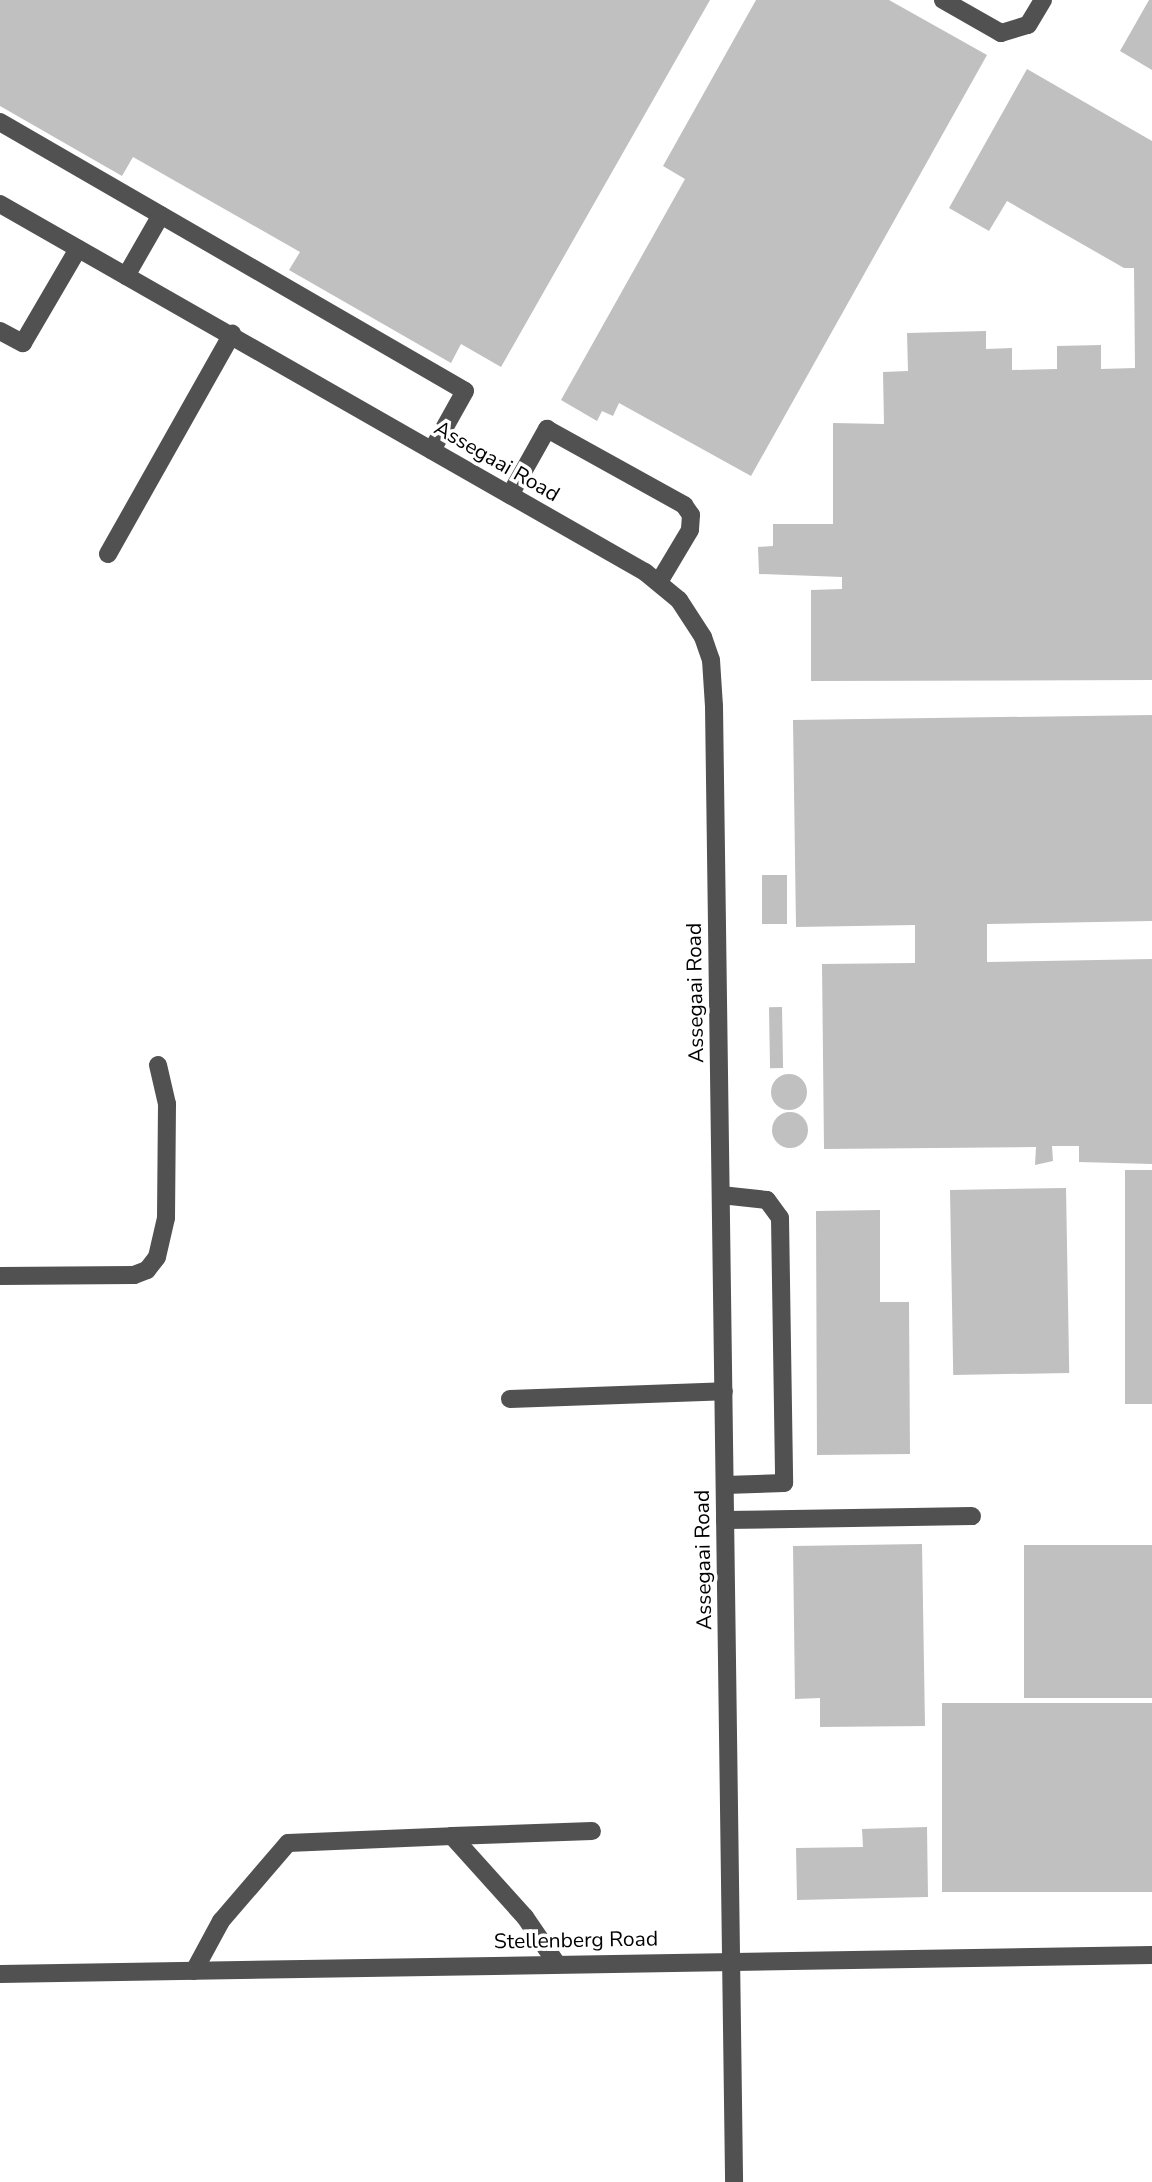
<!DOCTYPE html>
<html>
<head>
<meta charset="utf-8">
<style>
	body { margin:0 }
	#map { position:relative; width:1152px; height:2182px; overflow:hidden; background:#fff; font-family:"Nunito Sans",sans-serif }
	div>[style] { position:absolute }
	.building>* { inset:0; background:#c0c0c0; transform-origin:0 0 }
	.round { border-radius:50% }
	.minor>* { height:18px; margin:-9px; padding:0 9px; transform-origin:9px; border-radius:9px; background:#515151 }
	span { translate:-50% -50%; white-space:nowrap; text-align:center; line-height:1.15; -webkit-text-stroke:7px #fff; paint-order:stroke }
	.street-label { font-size:21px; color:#000 }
</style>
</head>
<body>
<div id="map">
	<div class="building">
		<i style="clip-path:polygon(0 0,710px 0,501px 367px,461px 344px,451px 363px,289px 270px,300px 252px,133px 157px,122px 176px,0 106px)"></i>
		<i style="clip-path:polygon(756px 0,889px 0,987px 55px,751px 476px,619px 403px,613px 416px,602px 411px,597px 421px,561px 400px,685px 179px,663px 166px)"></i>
		<i style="clip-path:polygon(1149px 0,1152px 0,1152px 70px,1120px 51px)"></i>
		<i style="clip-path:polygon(1027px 69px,1152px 141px,1152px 680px,811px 681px,811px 590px,842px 589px,842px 577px,759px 574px,758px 547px,773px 546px,773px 524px,833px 524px,833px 423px,884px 424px,883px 372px,908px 371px,907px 333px,986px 331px,986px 349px,1012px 348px,1012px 370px,1057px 369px,1057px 346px,1101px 345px,1101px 369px,1135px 368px,1134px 268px,1124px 268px,1007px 201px,989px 231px,949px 208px)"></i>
		<i style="clip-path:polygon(1152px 715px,1152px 921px,987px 924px,987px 962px,1152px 959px,1152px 1164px,1079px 1162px,1079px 1146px,1052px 1146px,1053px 1161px,1035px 1165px,1036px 1147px,824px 1149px,822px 964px,915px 963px,915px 925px,796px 927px,793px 720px)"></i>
		<i style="left:762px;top:875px;width:25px;height:49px"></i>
		<i style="left:782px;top:1007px;width:61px;height:13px;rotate:89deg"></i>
		<i class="round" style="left:771px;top:1074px;width:36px;height:36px"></i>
		<i class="round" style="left:772px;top:1112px;width:36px;height:36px"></i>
		<i style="left:1125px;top:1170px;width:27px;height:234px"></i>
		<i style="left:1066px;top:1188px;width:185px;height:116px;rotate:89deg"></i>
		<i style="clip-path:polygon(880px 1210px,880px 1302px,909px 1302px,910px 1454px,817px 1455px,816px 1211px)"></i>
		<i style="clip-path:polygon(922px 1544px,925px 1726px,820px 1727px,820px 1698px,795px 1699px,793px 1546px)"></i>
		<i style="left:1152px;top:1545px;width:153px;height:128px;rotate:90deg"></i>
		<i style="left:1152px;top:1703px;width:189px;height:210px;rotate:90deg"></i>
		<i style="clip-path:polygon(927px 1827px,928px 1897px,797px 1900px,796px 1848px,863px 1847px,862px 1829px)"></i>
	</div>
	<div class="minor">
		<i style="left:943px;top:0;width:67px;rotate:29.6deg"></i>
		<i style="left:1001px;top:33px;width:28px;rotate:-17deg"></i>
		<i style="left:1028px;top:25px;width:29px;rotate:-59deg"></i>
		<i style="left:0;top:122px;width:537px;rotate:30.05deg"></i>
		<i style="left:465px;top:391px;width:68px;rotate:119.2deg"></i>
		<i style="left:0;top:204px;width:743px;rotate:29.71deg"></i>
		<i style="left:645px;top:572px;width:44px;rotate:39.5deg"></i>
		<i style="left:679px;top:600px;width:44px;rotate:57deg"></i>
		<i style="left:703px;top:637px;width:24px;rotate:71deg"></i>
		<i style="left:711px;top:660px;width:46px;rotate:86.3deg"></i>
		<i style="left:714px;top:706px;width:1476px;rotate:89.22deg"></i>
		<i style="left:126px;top:276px;width:70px;rotate:-60.2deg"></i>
		<i style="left:0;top:331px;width:26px;rotate:28deg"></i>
		<i style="left:23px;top:343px;width:109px;rotate:-59.7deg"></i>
		<i style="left:510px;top:495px;width:76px;rotate:-60.7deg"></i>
		<i style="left:547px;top:429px;width:157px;rotate:29deg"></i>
		<i style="left:684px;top:505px;width:12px;rotate:55deg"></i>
		<i style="left:691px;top:515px;width:15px;rotate:94deg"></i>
		<i style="left:690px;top:530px;width:61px;rotate:120.8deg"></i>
		<i style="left:108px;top:554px;width:253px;rotate:-60.6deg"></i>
		<i style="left:721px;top:1195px;width:46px;rotate:6.2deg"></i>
		<i style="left:767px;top:1200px;width:22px;rotate:54deg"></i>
		<i style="left:780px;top:1218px;width:265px;rotate:89.1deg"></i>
		<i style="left:784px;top:1483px;width:59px;rotate:178.1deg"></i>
		<i style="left:0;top:1276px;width:134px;rotate:-0.4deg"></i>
		<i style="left:134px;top:1275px;width:14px;rotate:-21deg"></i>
		<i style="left:147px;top:1270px;width:16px;rotate:-52deg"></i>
		<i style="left:157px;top:1257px;width:40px;rotate:-77deg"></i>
		<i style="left:166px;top:1218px;width:114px;rotate:-89.5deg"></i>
		<i style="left:167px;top:1104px;width:40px;rotate:-103deg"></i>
		<i style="left:510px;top:1399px;width:214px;rotate:-2.1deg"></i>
		<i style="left:725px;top:1520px;width:247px;rotate:-0.9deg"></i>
		<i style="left:452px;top:1836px;width:140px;rotate:-2deg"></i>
		<i style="left:194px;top:1971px;width:57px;rotate:-61.6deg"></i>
		<i style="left:221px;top:1921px;width:103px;rotate:-49.3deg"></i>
		<i style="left:288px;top:1843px;width:164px;rotate:-2.4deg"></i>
		<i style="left:452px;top:1836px;width:109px;rotate:48deg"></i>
		<i style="left:525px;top:1917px;width:57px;rotate:55.8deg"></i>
		<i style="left:0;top:1974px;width:1152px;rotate:-0.94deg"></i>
	</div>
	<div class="street-label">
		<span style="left:497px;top:461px;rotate:30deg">Assegaai Road</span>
		<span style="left:695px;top:993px;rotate:-91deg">Assegaai Road</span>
		<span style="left:703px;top:1560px;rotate:-91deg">Assegaai Road</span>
		<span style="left:576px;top:1940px;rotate:-1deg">Stellenberg Road</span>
	</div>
</div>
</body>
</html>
